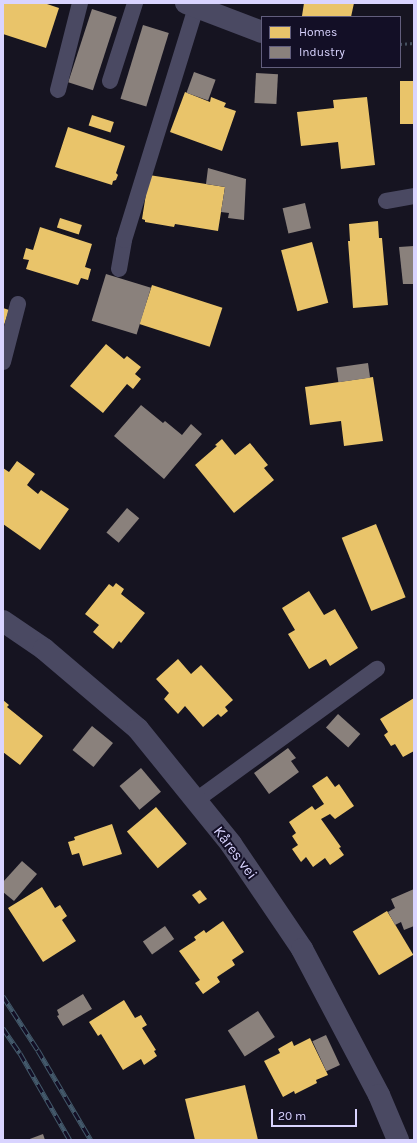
<!DOCTYPE html>
<html>
<head>
<meta charset="utf-8">
<style>
	body { margin:0 }
	#map { position:relative; width:417px; height:1143px; overflow:hidden; background:#161421; font-family:Karla,sans-serif }
	div>[style] { position:absolute }
	.homes>* { inset:0; background:#e9c46a; transform-origin:0 0 }
	.industry>* { inset:0; background:#8a817c; transform-origin:0 0 }
	.path>* { height:2.5px; margin-top:-1.25px; transform-origin:0; background:repeating-linear-gradient(90deg,#44505f 0 2px,transparent 0 5px) }
	.lane>* { height:16px; margin:-8px; padding:0 8px; transform-origin:8px; border-radius:8px; background:#4a4962 }
	.street>* { height:22px; margin:-11px; padding:0 11px; transform-origin:11px; border-radius:11px; background:#4a4962 }
	.rail>* { height:4.5px; margin-top:-2.25px; transform-origin:0; background:repeating-linear-gradient(90deg,#130f26 0 9px,#43596b 0 18px); box-sizing:border-box; border-block:1px solid #43596b }
	span { translate:-50% -50%; white-space:nowrap; text-align:center; line-height:1.15; -webkit-text-stroke:4px #130f26; paint-order:stroke }
	.street-label { font-size:15px; color:#d9d4ff }
	.frame { position:absolute; inset:0; border:4px solid #d9d4ff; pointer-events:none }
	.legend { position:absolute; left:261px; top:16px; width:140px; height:52px; box-sizing:border-box; background:#130f26; border:1px solid #625e7d; margin:0; padding:5px 7px; list-style:none; font-size:12px; color:#d9d4ff }
	.legend li { display:flex; align-items:center; gap:8px; height:20px }
	.legend b { width:20px; border:1px solid #625e7d }
	.scale { position:absolute; left:271px; top:1109px; width:86px; height:18px; box-sizing:border-box; border:2px solid #d9d4ff; border-top:0; padding-left:5px; font-size:12px; line-height:14px; white-space:nowrap; color:#d9d4ff; -webkit-text-stroke:3px #130f26; paint-order:stroke }
</style>
</head>
<body>
<div id="map">
	<div class="homes">
		<i style="clip-path:polygon(3px 3px,44px 3px,59px 8px,46px 48px,3px 34px)"></i>
		<i style="clip-path:polygon(304px 3px,354px 3px,351px 17px,302px 16px)"></i>
		<i style="left:414px;top:81px;width:43px;height:14px;rotate:90deg"></i>
		<i style="clip-path:polygon(185px 92px,210px 102px,211px 97px,226px 103px,224px 107px,236px 111px,222px 151px,170px 132px)"></i>
		<i style="clip-path:polygon(367px 97px,375px 165px,341px 169px,338px 142px,301px 146px,297px 112px,334px 108px,333px 100px)"></i>
		<i style="left:92px;top:115px;width:23px;height:11px;rotate:18deg"></i>
		<i style="clip-path:polygon(68px 127px,125px 146px,116px 173px,118px 175px,116px 180px,113px 181px,112px 185px,55px 167px)"></i>
		<i style="clip-path:polygon(149px 175px,225px 187px,218px 231px,175px 224px,174px 227px,145px 222px,145px 220px,142px 219px)"></i>
		<i style="left:60px;top:218px;width:23px;height:10px;rotate:18deg"></i>
		<i style="clip-path:polygon(378px 221px,379px 238px,382px 238px,388px 305px,353px 308px,348px 241px,350px 241px,349px 224px)"></i>
		<i style="clip-path:polygon(40px 227px,92px 244px,85px 267px,91px 269px,88px 280px,81px 278px,78px 285px,26px 269px,29px 260px,23px 259px,26px 248px,33px 250px)"></i>
		<i style="left:312px;top:242px;width:63px;height:32px;rotate:75deg"></i>
		<i style="left:152px;top:285px;width:74px;height:41px;rotate:18deg"></i>
		<i style="clip-path:polygon(3px 308px,9px 310px,3px 328px)"></i>
		<i style="clip-path:polygon(106px 344px,124px 359px,127px 356px,141px 367px,135px 374px,141px 379px,133px 389px,127px 384px,103px 413px,70px 386px)"></i>
		<i style="clip-path:polygon(373px 377px,383px 441px,344px 446px,341px 421px,310px 425px,305px 387px)"></i>
		<i style="clip-path:polygon(222px 439px,235px 455px,250px 443px,268px 465px,264px 468px,274px 480px,234px 513px,195px 465px,217px 446px,215px 445px)"></i>
		<i style="clip-path:polygon(17px 461px,35px 474px,27px 485px,38px 494px,41px 490px,69px 509px,40px 550px,3px 524px,3px 468px,9px 472px)"></i>
		<i style="left:376px;top:524px;width:79px;height:37px;rotate:68deg"></i>
		<i style="clip-path:polygon(116px 583px,124px 589px,121px 594px,145px 613px,121px 643px,119px 641px,113px 649px,93px 632px,99px 625px,85px 614px,109px 584px,113px 587px)"></i>
		<i style="clip-path:polygon(309px 591px,324px 615px,335px 609px,358px 648px,330px 666px,326px 659px,309px 669px,288px 634px,295px 630px,282px 608px)"></i>
		<i style="clip-path:polygon(178px 659px,191px 674px,201px 665px,233px 700px,225px 707px,228px 711px,221px 717px,218px 714px,203px 727px,185px 706px,178px 714px,164px 699px,169px 693px,156px 679px)"></i>
		<i style="clip-path:polygon(414px 698px,414px 751px,403px 757px,395px 744px,391px 746px,384px 735px,388px 732px,380px 719px)"></i>
		<i style="clip-path:polygon(3px 700px,9px 705px,7px 707px,43px 736px,20px 765px,3px 752px)"></i>
		<i style="clip-path:polygon(327px 776px,335px 787px,339px 784px,354px 806px,335px 819px,330px 814px,321px 819px,341px 847px,339px 848px,344px 855px,330px 865px,325px 858px,313px 867px,306px 857px,301px 862px,292px 849px,298px 845px,292px 836px,296px 833px,289px 822px,312px 806px,315px 810px,324px 804px,312px 786px)"></i>
		<i style="left:156px;top:807px;width:48px;height:38px;rotate:50deg"></i>
		<i style="clip-path:polygon(112px 824px,122px 854px,83px 866px,79px 853px,72px 855px,68px 842px,75px 840px,74px 837px)"></i>
		<i style="clip-path:polygon(42px 887px,55px 908px,60px 905px,67px 916px,62px 920px,76px 941px,43px 962px,8px 908px)"></i>
		<i style="clip-path:polygon(200px 890px,207px 899px,199px 904px,192px 895px)"></i>
		<i style="left:387px;top:911px;width:51px;height:40px;rotate:59deg"></i>
		<i style="clip-path:polygon(223px 921px,244px 952px,232px 960px,235px 965px,217px 977px,220px 982px,203px 994px,195px 983px,200px 980px,179px 951px,196px 940px,194px 937px,204px 930px,206px 933px)"></i>
		<i style="clip-path:polygon(124px 1000px,135px 1018px,141px 1015px,147px 1025px,142px 1028px,156px 1050px,154px 1051px,157px 1056px,144px 1065px,141px 1059px,123px 1070px,101px 1034px,98px 1036px,89px 1022px)"></i>
		<i style="clip-path:polygon(310px 1038px,328px 1075px,316px 1080px,317px 1083px,295px 1094px,294px 1091px,283px 1097px,264px 1061px,280px 1053px,278px 1049px,292px 1041px,294px 1046px)"></i>
		<i style="clip-path:polygon(245px 1085px,258px 1140px,195px 1140px,185px 1099px)"></i>
	</div>
	<div class="industry">
		<i style="left:92px;top:9px;width:26px;height:77px;rotate:18deg"></i>
		<i style="left:143px;top:25px;width:27px;height:77px;rotate:17deg"></i>
		<i style="left:194px;top:72px;width:23px;height:22px;rotate:20deg"></i>
		<i style="left:256px;top:73px;width:22px;height:30px;rotate:3deg"></i>
		<i style="clip-path:polygon(208px 168px,246px 179px,244px 220px,228px 218px,229px 213px,221px 212px,225px 187px,206px 184px)"></i>
		<i style="left:305px;top:203px;width:26px;height:23px;rotate:77deg"></i>
		<i style="clip-path:polygon(414px 246px,414px 284px,403px 284px,399px 247px)"></i>
		<i style="left:106px;top:274px;width:47px;height:49px;rotate:17deg"></i>
		<i style="left:368px;top:363px;width:15px;height:32px;rotate:82deg"></i>
		<i style="clip-path:polygon(141px 405px,163px 423px,165px 421px,182px 435px,191px 424px,202px 434px,164px 479px,114px 436px)"></i>
		<i style="left:127px;top:508px;width:16px;height:32px;rotate:40deg"></i>
		<i style="left:338px;top:714px;width:30px;height:18px;rotate:42deg"></i>
		<i style="left:92px;top:726px;width:27px;height:31px;rotate:39deg"></i>
		<i style="clip-path:polygon(288px 748px,296px 758px,291px 761px,299px 772px,269px 794px,254px 773px)"></i>
		<i style="left:141px;top:768px;width:31px;height:28px;rotate:50deg"></i>
		<i style="clip-path:polygon(22px 861px,37px 874px,14px 901px,3px 892px,3px 882px)"></i>
		<i style="clip-path:polygon(414px 889px,414px 926px,404px 930px,401px 922px,395px 925px,388px 912px,395px 908px,391px 899px)"></i>
		<i style="left:165px;top:926px;width:16px;height:27px;rotate:55deg"></i>
		<i style="clip-path:polygon(83px 994px,92px 1009px,63px 1026px,57px 1016px,59px 1015px,57px 1010px)"></i>
		<i style="left:258px;top:1011px;width:31px;height:36px;rotate:57deg"></i>
		<i style="left:326px;top:1035px;width:33px;height:15px;rotate:65deg"></i>
		<i style="clip-path:polygon(43px 1134px,45px 1140px,27px 1140px)"></i>
	</div>
	<div class="path">
		<i style="left:400px;top:44px;width:14px;rotate:-4deg"></i>
	</div>
	<div class="lane">
		<i style="left:110px;top:81px;width:82px;rotate:-72.2deg"></i>
		<i style="left:58px;top:90px;width:90px;rotate:-75.8deg"></i>
		<i style="left:386px;top:201px;width:28px;rotate:-10deg"></i>
		<i style="left:119px;top:269px;width:29px;rotate:-80deg"></i>
		<i style="left:124px;top:240px;width:244px;rotate:-72.8deg"></i>
		<i style="left:3px;top:362px;width:60px;rotate:-75.5deg"></i>
		<i style="left:195px;top:801px;width:225px;rotate:-36deg"></i>
	</div>
	<div class="street">
		<i style="left:186px;top:3px;width:81px;rotate:20.9deg"></i>
		<i style="left:3px;top:621px;width:50px;rotate:34.3deg"></i>
		<i style="left:44px;top:649px;width:123px;rotate:40.4deg"></i>
		<i style="left:138px;top:729px;width:148px;rotate:51deg"></i>
		<i style="left:231px;top:844px;width:127px;rotate:55.9deg"></i>
		<i style="left:302px;top:949px;width:165px;rotate:62.2deg"></i>
		<i style="left:379px;top:1095px;width:49px;rotate:67.1deg"></i>
	</div>
	<div class="rail">
		<i style="left:3px;top:996px;width:64px;rotate:57.1deg"></i>
		<i style="left:38px;top:1050px;width:104px;rotate:59.5deg"></i>
		<i style="left:3px;top:1028px;width:30px;rotate:56deg"></i>
		<i style="left:20px;top:1053px;width:100px;rotate:60.1deg"></i>
	</div>
	<div class="street-label">
		<span style="left:235px;top:853px;rotate:53deg">Kåres vei</span>
	</div>
	<div class="frame"></div>
	<ul class="legend">
	<li><b style="height:11px;background:#e9c46a"></b>Homes</li>
	<li><b style="height:11px;background:#8a817c"></b>Industry</li>
	</ul>
	<div class="scale">20 m</div>
</div>
</body>
</html>
